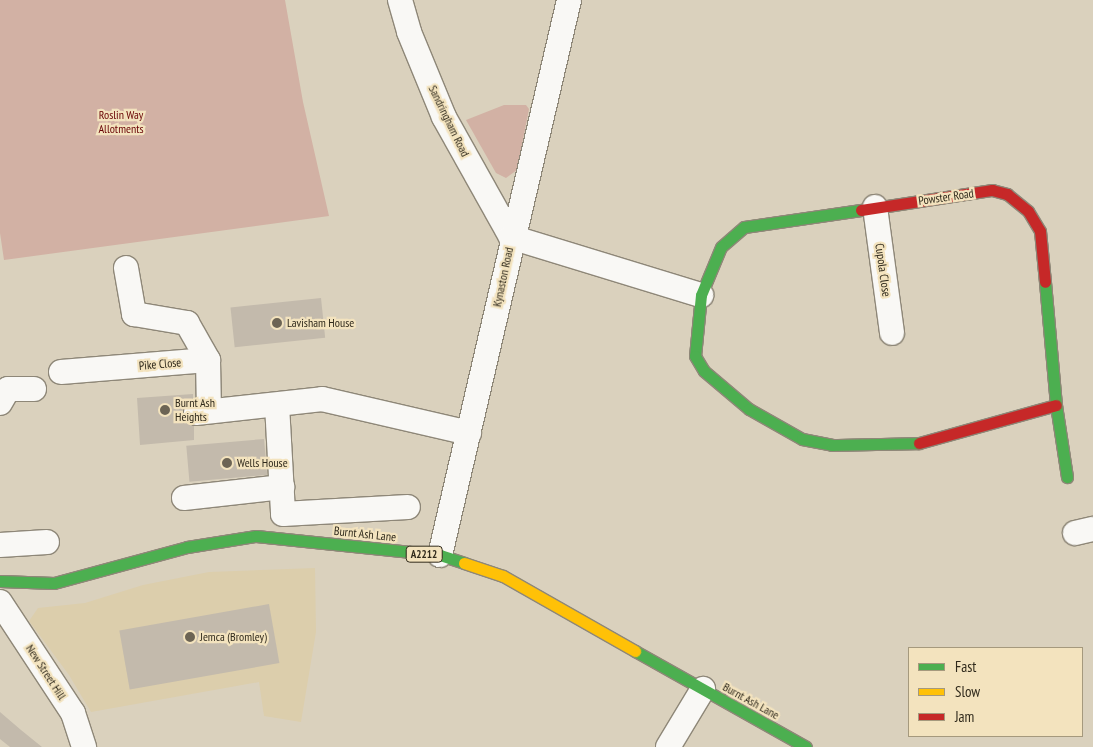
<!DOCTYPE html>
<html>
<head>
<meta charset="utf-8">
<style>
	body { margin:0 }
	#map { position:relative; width:1093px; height:747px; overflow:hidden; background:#dad1bd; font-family:"PT Sans Narrow",sans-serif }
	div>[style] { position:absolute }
	.built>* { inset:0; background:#dcceac }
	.green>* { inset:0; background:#d2b1a4 }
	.building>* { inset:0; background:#c3baac; transform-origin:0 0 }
	.roads { filter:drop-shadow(1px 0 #8e8778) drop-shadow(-1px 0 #8e8778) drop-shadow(0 1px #8e8778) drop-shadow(0 -1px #8e8778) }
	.street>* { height:24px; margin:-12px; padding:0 12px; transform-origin:12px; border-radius:12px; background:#f9f8f5 }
	.fast>* { height:11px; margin:-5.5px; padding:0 5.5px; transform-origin:5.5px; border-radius:5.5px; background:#4caf50 }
	.slow>* { height:11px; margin:-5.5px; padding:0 5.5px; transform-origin:5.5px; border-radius:5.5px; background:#ffc107 }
	.jam>* { height:11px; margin:-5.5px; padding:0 5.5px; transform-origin:5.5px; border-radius:5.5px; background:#c62828 }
	.dots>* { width:14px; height:14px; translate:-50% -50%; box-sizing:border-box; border:2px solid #f3e3be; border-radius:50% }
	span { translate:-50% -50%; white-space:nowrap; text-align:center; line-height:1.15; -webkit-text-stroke:4.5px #f3e3be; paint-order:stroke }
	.shield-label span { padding:1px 4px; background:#f3e3be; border:1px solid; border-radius:4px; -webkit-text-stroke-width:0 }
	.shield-label { font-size:11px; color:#302a1c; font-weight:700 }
	.park-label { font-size:12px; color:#690405 }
	.street-label { font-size:12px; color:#302a1c }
	.poi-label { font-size:12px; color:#302a1c }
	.left { translate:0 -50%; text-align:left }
	.legend { position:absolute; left:908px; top:647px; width:175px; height:90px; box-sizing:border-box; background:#f3e3be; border:1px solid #a5997d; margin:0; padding:6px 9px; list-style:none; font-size:15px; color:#302a1c }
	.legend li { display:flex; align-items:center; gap:10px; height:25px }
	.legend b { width:25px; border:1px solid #a5997d }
</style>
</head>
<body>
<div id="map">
	<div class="built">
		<i style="clip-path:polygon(315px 568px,316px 632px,301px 722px,264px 716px,259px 682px,91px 712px,69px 675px,29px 621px,38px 608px,85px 603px,143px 585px,209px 572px)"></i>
	</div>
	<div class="green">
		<i style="clip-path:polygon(0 0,285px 0,303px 102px,329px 216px,4px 260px,0 233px)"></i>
		<i style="clip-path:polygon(504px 105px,526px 105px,529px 109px,517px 170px,506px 178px,496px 173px,466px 120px)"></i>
	</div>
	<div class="building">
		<i style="left:321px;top:298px;width:40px;height:91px;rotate:84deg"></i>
		<i style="clip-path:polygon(193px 394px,193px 400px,184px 407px,182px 414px,185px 422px,194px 426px,194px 440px,140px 445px,137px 398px)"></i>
		<i style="left:264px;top:439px;width:36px;height:78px;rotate:85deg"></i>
		<i style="left:269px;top:604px;width:60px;height:152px;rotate:80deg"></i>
		<i style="clip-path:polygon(0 712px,21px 730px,42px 747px,10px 747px,0 739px)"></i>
	</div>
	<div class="roads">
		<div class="street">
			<i style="left:400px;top:0;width:33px;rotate:74deg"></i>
			<i style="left:409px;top:32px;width:92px;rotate:67.6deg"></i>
			<i style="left:444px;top:117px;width:137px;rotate:60.8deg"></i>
			<i style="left:875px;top:207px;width:127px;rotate:82.3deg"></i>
			<i style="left:511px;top:237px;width:199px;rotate:17deg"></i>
			<i style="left:126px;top:268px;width:47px;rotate:80.1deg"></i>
			<i style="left:134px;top:314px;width:54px;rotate:9.6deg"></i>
			<i style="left:187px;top:323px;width:43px;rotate:60.4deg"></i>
			<i style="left:61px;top:372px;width:147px;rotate:-4.7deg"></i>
			<i style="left:208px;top:360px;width:51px;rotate:88.9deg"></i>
			<i style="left:0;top:403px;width:16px;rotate:-60deg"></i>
			<i style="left:8px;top:389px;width:26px"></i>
			<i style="left:277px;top:405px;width:109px;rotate:86.8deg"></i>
			<i style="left:283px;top:514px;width:125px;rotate:-3.2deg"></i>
			<i style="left:196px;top:413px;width:127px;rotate:-6.3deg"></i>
			<i style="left:322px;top:399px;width:151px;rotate:13deg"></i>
			<i style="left:184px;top:498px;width:99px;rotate:-6.4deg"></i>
			<i style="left:1075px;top:533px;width:18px;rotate:-13deg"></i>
			<i style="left:0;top:545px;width:47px;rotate:-3.7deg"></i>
			<i style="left:440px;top:555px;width:570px;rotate:-76.91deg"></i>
			<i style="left:0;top:602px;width:133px;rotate:56.7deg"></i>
			<i style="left:73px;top:713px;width:36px;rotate:72deg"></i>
			<i style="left:668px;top:747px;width:68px;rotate:-58.9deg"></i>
		</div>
		<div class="fast">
			<i style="left:861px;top:210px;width:118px;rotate:171.7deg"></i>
			<i style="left:744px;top:227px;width:30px;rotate:139deg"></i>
			<i style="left:721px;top:247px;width:52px;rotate:112.6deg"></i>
			<i style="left:701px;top:295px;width:61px;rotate:95.6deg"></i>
			<i style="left:695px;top:356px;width:17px;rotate:59deg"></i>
			<i style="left:704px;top:371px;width:59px;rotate:40.2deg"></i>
			<i style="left:749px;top:409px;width:61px;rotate:29.5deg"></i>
			<i style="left:802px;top:439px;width:31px;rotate:11deg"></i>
			<i style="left:832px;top:445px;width:87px;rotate:-1.3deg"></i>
			<i style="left:1045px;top:282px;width:123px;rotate:84.9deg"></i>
			<i style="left:1056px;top:405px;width:73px;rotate:81.3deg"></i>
			<i style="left:0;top:581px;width:54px;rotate:2.1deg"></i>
			<i style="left:54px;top:583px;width:138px;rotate:-15.1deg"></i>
			<i style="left:187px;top:547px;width:70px;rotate:-9.1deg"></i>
			<i style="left:256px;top:536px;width:185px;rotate:5.9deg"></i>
			<i style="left:440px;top:555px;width:25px;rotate:18deg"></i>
			<i style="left:635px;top:651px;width:196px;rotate:29.3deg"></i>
		</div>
		<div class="slow">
			<i style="left:464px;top:563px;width:41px;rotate:18.4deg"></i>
			<i style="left:503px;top:576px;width:152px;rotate:29.6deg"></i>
		</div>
		<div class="jam">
			<i style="left:861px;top:210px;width:133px;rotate:-8.7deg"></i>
			<i style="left:992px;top:190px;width:16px;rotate:15deg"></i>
			<i style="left:1007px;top:194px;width:27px;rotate:39deg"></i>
			<i style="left:1028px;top:211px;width:23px;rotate:59deg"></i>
			<i style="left:1040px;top:231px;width:51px;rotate:84.4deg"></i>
			<i style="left:919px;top:443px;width:142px;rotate:-15.5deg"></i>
		</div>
	</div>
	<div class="dots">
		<i style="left:277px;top:323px;background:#6c6454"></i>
		<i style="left:165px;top:410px;background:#6c6454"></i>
		<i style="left:227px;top:463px;background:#6c6454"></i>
		<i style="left:190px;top:637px;background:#6c6454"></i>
	</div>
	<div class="shield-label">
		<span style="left:424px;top:554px">A2212</span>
	</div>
	<div class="park-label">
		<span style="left:121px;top:122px">Roslin Way<br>Allotments</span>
	</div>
	<div class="street-label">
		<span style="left:449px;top:121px;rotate:64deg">Sandringham Road</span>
		<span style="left:946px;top:197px;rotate:-8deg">Powster Road</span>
		<span style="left:883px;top:270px;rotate:82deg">Cupola Close</span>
		<span style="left:503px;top:277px;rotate:-78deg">Kynaston Road</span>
		<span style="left:160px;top:364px;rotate:-5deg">Pike Close</span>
		<span style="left:365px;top:534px;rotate:6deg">Burnt Ash Lane</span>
		<span style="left:46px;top:672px;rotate:57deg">New Street Hill</span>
		<span style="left:751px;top:701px;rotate:29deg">Burnt Ash Lane</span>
	</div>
	<div class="poi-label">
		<span class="left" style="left:287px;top:323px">Lavisham House</span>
		<span class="left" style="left:175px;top:410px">Burnt Ash<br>Heights</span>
		<span class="left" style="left:237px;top:463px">Wells House</span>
		<span class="left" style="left:200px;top:637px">Jemca (Bromley)</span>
	</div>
	<ul class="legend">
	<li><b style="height:6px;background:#4caf50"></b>Fast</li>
	<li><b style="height:6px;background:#ffc107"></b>Slow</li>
	<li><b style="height:6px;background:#c62828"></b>Jam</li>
	</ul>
</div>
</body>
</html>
